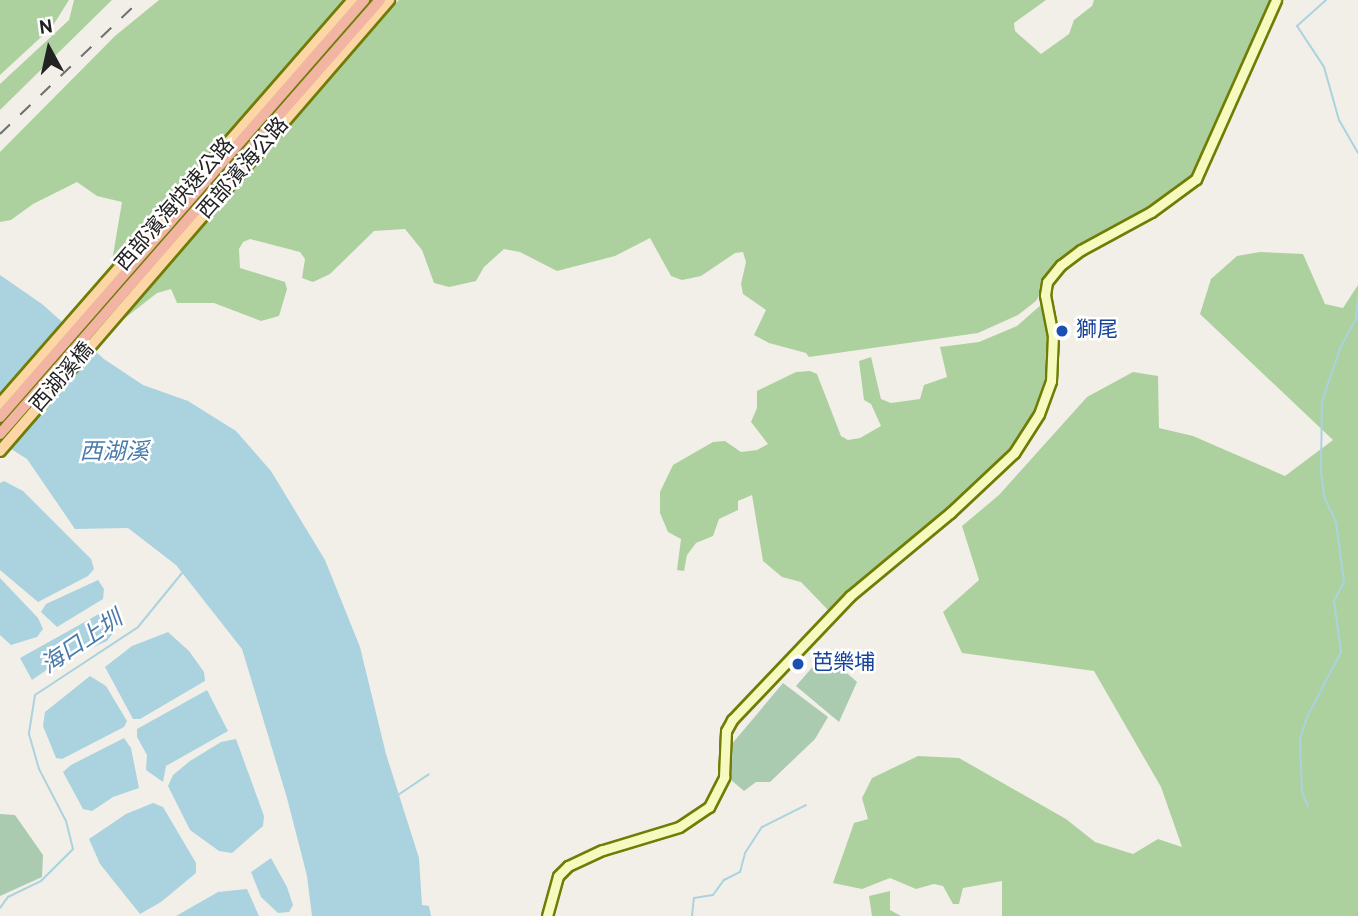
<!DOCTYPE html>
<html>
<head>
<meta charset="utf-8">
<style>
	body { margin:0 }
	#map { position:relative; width:1358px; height:916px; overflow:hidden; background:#f2efe9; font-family:Overpass,"Noto Sans TC",sans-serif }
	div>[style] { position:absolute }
	.forest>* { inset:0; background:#add19e }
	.cemetery>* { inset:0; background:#aacbaf }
	.water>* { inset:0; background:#aad3df }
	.stream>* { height:2px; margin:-1px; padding:0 1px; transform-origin:1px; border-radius:1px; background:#aad3df }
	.roads { filter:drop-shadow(2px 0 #707d05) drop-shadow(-2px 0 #707d05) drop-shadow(0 2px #707d05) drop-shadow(0 -2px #707d05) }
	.secondary>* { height:9px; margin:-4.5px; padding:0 4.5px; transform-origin:4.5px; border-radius:4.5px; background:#f7fabf }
	.primary>* { height:10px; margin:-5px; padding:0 5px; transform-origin:5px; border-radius:5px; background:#fcd6a4 }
	.trunk>* { height:10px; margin:-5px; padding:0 5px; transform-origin:5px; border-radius:5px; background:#f2b4a3 }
	.rail>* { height:2px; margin-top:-1px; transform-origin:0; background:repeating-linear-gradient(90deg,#707070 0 14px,transparent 0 28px) }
	.dots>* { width:19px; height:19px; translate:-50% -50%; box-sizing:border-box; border:4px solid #fff; border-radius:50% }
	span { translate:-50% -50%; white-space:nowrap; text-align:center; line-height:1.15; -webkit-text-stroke:5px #fff; paint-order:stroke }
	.street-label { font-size:21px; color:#222 }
	.transit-label { font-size:21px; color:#164399 }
	.left { translate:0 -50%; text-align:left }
	.water-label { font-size:23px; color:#4a7aab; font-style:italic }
	.north { position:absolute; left:14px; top:14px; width:70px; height:70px; -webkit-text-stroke:5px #fff; paint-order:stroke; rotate:352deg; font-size:19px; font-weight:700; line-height:28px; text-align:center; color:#222 }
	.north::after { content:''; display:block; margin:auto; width:24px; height:32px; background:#222; clip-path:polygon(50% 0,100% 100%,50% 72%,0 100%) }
</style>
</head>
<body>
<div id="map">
	<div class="forest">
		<i style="clip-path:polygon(0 0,69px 0,52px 27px,0 75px)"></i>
		<i style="clip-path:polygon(74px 0,112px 0,0 110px,0 84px,69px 20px)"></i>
		<i style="clip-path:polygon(159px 0,345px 0,133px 249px,112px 261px,122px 202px,97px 196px,77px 182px,33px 204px,11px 220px,0 222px,0 152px,115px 36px)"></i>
		<i style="clip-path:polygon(399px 0,1046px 0,1014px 23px,1015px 31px,1041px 54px,1069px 34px,1074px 20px,1092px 6px,1094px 0,1272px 0,1199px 169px,1188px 182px,1062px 258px,1036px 301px,1018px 315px,978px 333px,809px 357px,806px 353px,769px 343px,754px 335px,766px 310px,743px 294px,741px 284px,746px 262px,743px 252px,735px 253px,701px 276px,682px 280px,671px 276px,650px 238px,615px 256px,557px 271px,520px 252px,504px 249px,484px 267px,476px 281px,449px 287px,434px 283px,422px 250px,405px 229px,374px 231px,330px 274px,313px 282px,302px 278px,305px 259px,300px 252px,250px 239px,243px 242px,239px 249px,240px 268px,285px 282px,287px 289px,279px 316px,261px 321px,214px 303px,177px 303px,171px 289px,157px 293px,125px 318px,134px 301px,159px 276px,360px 38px)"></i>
		<i style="clip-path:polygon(1260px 252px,1303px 254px,1325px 304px,1343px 308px,1358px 285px,1358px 916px,1002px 916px,1002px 881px,963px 888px,959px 904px,953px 904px,943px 886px,934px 884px,916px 889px,890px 878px,862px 889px,833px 883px,854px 823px,868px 819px,862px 798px,872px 778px,918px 756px,959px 758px,1066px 819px,1095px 842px,1133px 854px,1158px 839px,1182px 847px,1161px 787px,1094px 671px,962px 653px,943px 612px,979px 580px,962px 526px,999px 495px,1087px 397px,1133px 372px,1158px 376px,1159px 428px,1193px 436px,1285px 476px,1333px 440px,1200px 314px,1211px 279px,1237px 256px)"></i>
		<i style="clip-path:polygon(1042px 304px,1049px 305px,1050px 383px,1017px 441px,938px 520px,829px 611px,801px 582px,782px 577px,763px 561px,752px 495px,738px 501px,738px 510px,719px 519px,713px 536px,696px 543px,687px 555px,684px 571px,677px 570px,681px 539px,668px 532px,660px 513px,660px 492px,673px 465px,713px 442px,725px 441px,741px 452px,757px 450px,768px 444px,751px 422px,757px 408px,757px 391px,796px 372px,810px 371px,817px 374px,841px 436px,848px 440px,860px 438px,881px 426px,871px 404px,864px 400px,859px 361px,871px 357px,881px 399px,891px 403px,920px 399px,924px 385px,947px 377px,940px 347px,979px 342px,1017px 326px)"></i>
		<i style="clip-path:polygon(890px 891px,890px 910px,901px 916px,872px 916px,869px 896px)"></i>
	</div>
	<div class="cemetery">
		<i style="clip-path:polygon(822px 656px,833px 661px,857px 682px,839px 722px,796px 686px)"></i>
		<i style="clip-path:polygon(783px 683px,828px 717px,815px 739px,770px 782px,756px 782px,744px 791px,731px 780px,731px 745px)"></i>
		<i style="clip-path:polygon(0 814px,15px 815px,43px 855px,42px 877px,0 896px)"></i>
	</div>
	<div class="water">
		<i style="clip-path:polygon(0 275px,42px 304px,104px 359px,143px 385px,188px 401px,236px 431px,271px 471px,325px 560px,360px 647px,386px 754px,419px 858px,422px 905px,429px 906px,431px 916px,312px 916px,307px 876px,287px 798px,242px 649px,176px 565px,128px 528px,75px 529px,27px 459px,0 442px)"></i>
		<i style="clip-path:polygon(4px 481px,23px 491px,91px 559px,94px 569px,88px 576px,38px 602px,0 570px,0 483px)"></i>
		<i style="clip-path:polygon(0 578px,38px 618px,43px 629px,37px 637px,11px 645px,0 635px)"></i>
		<i style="clip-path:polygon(98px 580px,104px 589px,103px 599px,57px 627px,41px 612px,46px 604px)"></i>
		<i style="clip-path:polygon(106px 610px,114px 613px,120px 624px,107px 641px,55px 664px,32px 680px,20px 658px)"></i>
		<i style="clip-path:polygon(168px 632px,189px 651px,204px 672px,205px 681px,140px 719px,133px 719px,105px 667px,132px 646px)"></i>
		<i style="clip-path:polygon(90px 676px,106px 686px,127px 721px,124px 727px,62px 759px,56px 758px,43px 726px,45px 712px)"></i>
		<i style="clip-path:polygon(207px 690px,228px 731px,166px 766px,163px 782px,146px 770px,147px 755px,137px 737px,137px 729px)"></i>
		<i style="clip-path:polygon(124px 738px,131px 748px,139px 788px,113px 797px,92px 811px,83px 809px,63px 772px,71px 765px)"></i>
		<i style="clip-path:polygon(236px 739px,264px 816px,263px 826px,232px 853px,219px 851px,190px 830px,168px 786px,173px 775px,190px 761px,221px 742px)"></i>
		<i style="clip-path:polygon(153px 803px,163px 807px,196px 863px,196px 873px,161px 902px,140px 914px,100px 864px,89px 839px,126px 814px)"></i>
		<i style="clip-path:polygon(271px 858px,287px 887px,293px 905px,289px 912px,278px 913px,261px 897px,251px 872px)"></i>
		<i style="clip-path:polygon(247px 889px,259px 916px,176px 916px,218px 892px)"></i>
	</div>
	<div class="stream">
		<i style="left:1326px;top:0;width:39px;rotate:138deg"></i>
		<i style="left:1297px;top:26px;width:49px;rotate:56.6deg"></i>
		<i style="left:1324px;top:67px;width:55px;rotate:74.2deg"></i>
		<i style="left:1339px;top:120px;width:38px;rotate:60deg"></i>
		<i style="left:398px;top:795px;width:37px;rotate:-34deg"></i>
		<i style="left:1308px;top:806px;width:15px;rotate:-113deg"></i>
		<i style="left:1302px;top:792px;width:53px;rotate:-92.2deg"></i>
		<i style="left:1300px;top:739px;width:23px;rotate:-72deg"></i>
		<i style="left:1307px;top:717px;width:73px;rotate:-62.4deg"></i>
		<i style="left:1341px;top:652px;width:51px;rotate:-97.8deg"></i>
		<i style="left:1334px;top:601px;width:21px;rotate:-62deg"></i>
		<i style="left:1344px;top:582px;width:61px;rotate:-97.6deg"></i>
		<i style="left:1336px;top:522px;width:29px;rotate:-115deg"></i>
		<i style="left:1324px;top:496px;width:26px;rotate:-97deg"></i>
		<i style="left:1321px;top:470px;width:69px;rotate:-89.2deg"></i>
		<i style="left:1322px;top:401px;width:58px;rotate:-70.9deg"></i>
		<i style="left:1341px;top:346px;width:31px;rotate:-61deg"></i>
		<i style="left:1356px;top:319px;width:22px;rotate:-85deg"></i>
		<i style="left:0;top:908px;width:14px;rotate:-54deg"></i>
		<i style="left:8px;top:897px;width:37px;rotate:-26deg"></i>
		<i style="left:41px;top:881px;width:45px;rotate:-45deg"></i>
		<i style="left:73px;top:849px;width:29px;rotate:-104deg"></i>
		<i style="left:66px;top:821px;width:59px;rotate:-117.4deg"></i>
		<i style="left:39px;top:769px;width:37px;rotate:-106deg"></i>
		<i style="left:29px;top:733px;width:38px;rotate:-81deg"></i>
		<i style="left:35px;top:695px;width:123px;rotate:-33.4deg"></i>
		<i style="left:138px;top:627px;width:70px;rotate:-50.8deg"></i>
		<i style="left:692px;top:916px;width:18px;rotate:-84deg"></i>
		<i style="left:694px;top:898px;width:19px;rotate:-9deg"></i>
		<i style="left:713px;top:895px;width:19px;rotate:-54deg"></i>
		<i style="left:724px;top:880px;width:18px;rotate:-27deg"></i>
		<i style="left:740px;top:872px;width:20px;rotate:-75deg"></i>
		<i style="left:745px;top:853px;width:31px;rotate:-57deg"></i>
		<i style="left:762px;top:827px;width:49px;rotate:-26.6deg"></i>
	</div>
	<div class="roads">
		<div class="secondary">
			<i style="left:547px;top:916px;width:41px;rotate:-74.6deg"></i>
			<i style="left:558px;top:876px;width:14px;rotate:-45deg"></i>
			<i style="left:568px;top:866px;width:38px;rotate:-25deg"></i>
			<i style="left:603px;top:850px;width:79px;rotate:-16.8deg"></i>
			<i style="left:679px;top:827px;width:36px;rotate:-34deg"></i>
			<i style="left:709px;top:807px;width:34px;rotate:-63deg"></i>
			<i style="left:724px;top:777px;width:46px;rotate:-87.5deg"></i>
			<i style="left:726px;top:731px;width:13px;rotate:-61deg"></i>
			<i style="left:732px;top:720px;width:171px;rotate:-46.4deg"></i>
			<i style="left:850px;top:596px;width:130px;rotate:-39.7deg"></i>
			<i style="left:950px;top:513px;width:88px;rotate:-43.2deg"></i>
			<i style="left:1014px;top:453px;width:46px;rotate:-57.3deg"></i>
			<i style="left:1039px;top:414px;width:35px;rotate:-70deg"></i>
			<i style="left:1051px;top:381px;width:45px;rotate:-87.5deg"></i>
			<i style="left:1053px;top:336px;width:42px;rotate:-101deg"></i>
			<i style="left:1045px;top:295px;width:13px;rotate:-81deg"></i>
			<i style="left:1047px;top:282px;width:22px;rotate:-51deg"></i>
			<i style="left:1061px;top:265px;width:25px;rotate:-37deg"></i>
			<i style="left:1081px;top:250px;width:80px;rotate:-28.5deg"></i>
			<i style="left:1151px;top:212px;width:56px;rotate:-36.3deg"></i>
			<i style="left:1196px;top:179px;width:196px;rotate:-65.9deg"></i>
		</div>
		<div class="primary">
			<i style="left:0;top:404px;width:536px;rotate:-48.85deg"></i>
			<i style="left:0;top:451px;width:596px;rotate:-49.22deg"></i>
		</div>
		<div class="trunk">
			<i style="left:0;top:417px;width:554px;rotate:-48.88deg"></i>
			<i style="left:0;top:434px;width:577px;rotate:-48.8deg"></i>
		</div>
	</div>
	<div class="rail">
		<i style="left:0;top:134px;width:194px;rotate:-43.7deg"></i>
	</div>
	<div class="dots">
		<i style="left:1062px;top:331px;background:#1a4fb4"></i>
		<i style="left:798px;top:664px;background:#1a4fb4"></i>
	</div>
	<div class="street-label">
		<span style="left:244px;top:169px;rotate:-49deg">西部濱海公路</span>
		<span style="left:176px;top:205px;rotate:-49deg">西部濱海快速公路</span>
		<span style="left:63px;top:378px;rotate:-49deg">西湖溪橋</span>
	</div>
	<div class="transit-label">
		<span class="left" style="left:1076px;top:331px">獅尾</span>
		<span class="left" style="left:812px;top:664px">芭樂埔</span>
	</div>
	<div class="water-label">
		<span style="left:114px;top:454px">西湖溪</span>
		<span style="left:83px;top:644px;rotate:-34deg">海口上圳</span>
	</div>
	<div class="north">N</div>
</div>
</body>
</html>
